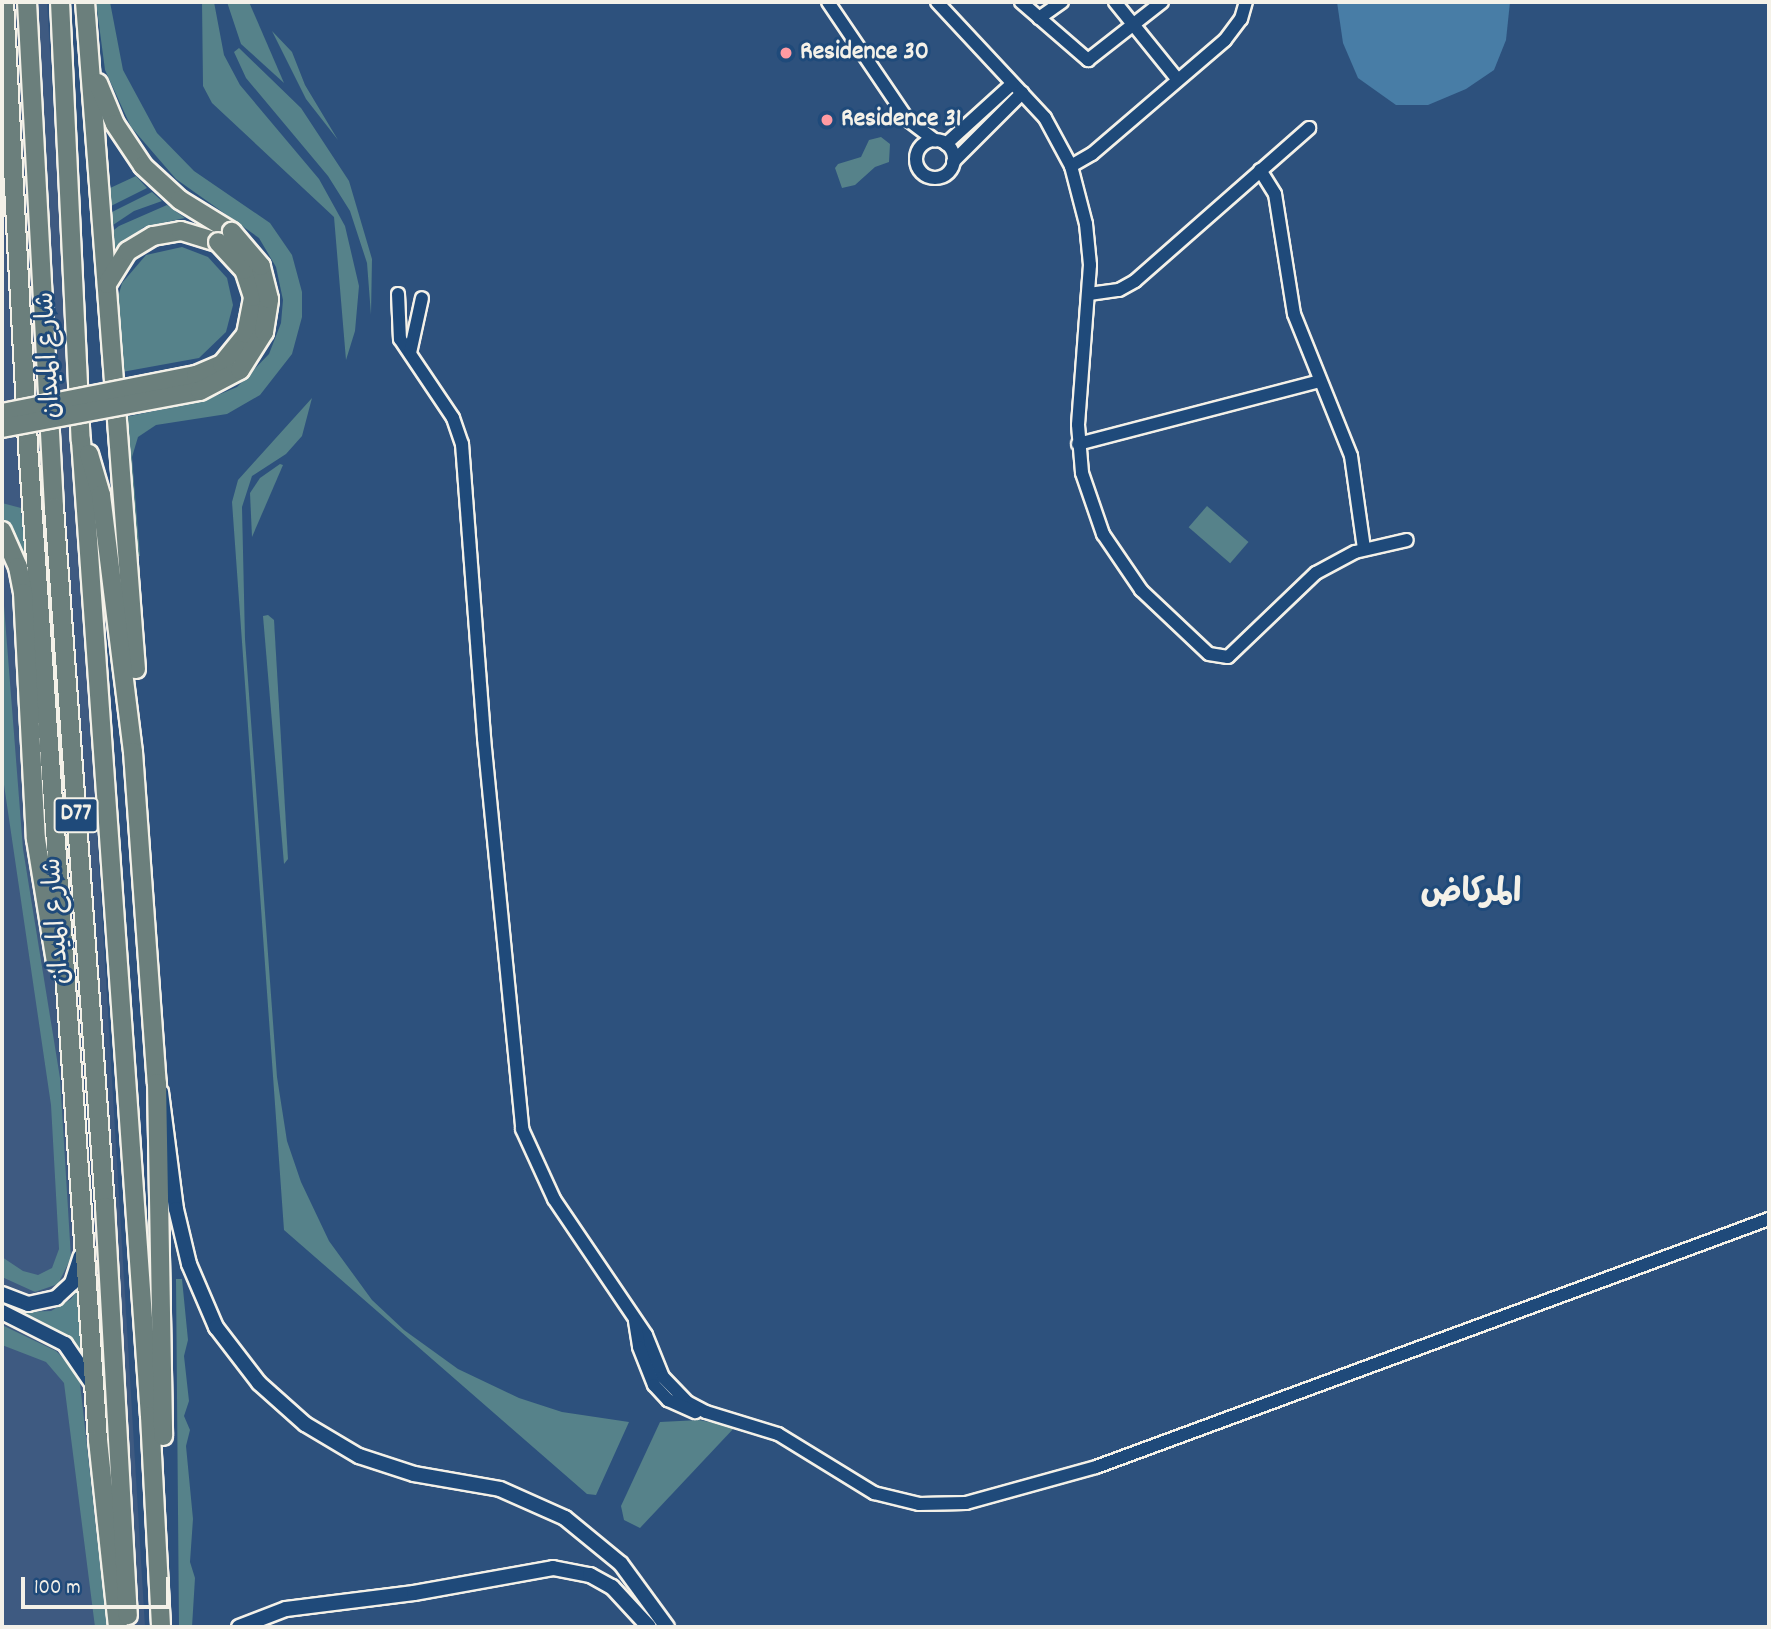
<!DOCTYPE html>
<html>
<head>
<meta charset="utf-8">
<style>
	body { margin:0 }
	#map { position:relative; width:1771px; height:1629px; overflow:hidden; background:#2d517d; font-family:Dekko,"Playpen Sans Arabic",sans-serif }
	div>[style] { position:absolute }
	.built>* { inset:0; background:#3e5a81 }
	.green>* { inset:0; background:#56828a; transform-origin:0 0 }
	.water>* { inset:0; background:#487da6 }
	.roads { filter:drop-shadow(2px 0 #f4f1e8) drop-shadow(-2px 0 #f4f1e8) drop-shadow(0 2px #f4f1e8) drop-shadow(0 -2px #f4f1e8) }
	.minor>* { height:12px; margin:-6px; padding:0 6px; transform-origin:6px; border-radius:6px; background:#1f4a7a }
	.minor>.ring { margin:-6px; padding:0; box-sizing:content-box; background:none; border:12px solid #1f4a7a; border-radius:50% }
	.tertiary>* { height:14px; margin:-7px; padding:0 7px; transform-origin:7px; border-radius:7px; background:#1f4a7a }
	.primary>* { height:18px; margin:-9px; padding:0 9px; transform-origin:9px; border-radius:9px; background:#6b7f7c }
	.bridges { filter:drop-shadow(2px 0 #f4f1e8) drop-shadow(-2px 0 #f4f1e8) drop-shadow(0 2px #f4f1e8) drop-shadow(0 -2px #f4f1e8) }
	.primary-bridge>* { height:18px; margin:-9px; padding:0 9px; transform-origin:9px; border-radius:9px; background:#6b7f7c }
	.dots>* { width:19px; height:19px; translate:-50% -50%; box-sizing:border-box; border:4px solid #1f4a7a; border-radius:50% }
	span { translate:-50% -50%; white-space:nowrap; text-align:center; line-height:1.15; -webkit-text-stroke:6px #1f4a7a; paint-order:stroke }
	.shield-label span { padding:2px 5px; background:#1f4a7a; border:2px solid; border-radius:5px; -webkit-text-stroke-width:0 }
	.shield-label { font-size:24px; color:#f4f1e8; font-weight:700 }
	.poi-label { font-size:26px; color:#f4f1e8; font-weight:700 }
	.left { translate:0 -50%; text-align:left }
	.street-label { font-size:26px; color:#f4f1e8 }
	.district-label { font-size:33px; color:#f4f1e8; font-weight:700 }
	.frame { position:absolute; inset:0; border:4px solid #f4f1e8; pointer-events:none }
	.scale { position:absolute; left:21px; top:1577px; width:149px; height:32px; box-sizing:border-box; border:4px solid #f4f1e8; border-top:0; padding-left:9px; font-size:21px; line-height:24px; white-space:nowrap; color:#f4f1e8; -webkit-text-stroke:5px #1f4a7a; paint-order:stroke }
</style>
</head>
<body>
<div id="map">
	<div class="built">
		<i style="clip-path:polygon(2px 2px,47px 2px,145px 1627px,2px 1627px)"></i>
	</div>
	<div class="green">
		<i style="clip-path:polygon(96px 2px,110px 2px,123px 70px,157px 133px,194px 171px,270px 223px,292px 255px,302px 292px,302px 317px,292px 354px,260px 395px,227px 414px,156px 425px,138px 437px,132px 457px,140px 556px,134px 557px,121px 418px,206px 400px,237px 387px,269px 354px,281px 323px,283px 300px,276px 267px,259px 238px,176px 179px,131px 127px,105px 70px)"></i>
		<i style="clip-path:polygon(202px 2px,214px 2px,224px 55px,240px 85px,319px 179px,345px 226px,359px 286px,355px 331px,346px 360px,334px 217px,212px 103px,203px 86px)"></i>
		<i style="clip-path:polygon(227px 2px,249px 2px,284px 83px,241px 44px)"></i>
		<i style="clip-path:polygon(272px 31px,292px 52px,305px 85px,338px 140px,306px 99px)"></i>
		<i style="clip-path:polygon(239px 48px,301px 108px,349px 181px,372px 259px,371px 315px,367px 263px,350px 211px,328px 176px,246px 78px,234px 52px)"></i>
		<i style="clip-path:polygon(881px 137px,890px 144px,889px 162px,875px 167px,855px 185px,842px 188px,835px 168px,838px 164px,861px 157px,869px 140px)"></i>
		<i style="clip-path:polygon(136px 176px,147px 188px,109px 207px,108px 189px)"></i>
		<i style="clip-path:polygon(152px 192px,162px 201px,134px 211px,110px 227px,110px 213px)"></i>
		<i style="clip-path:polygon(167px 205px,185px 218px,144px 227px,111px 252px,110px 233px,119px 226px)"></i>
		<i style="clip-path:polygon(182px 247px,208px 257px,227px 278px,233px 305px,226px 332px,199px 358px,122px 372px,117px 301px,122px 283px,146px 255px)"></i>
		<i style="clip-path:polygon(312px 398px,302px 436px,286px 454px,252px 476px,242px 507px,245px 639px,277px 1077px,287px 1141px,301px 1182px,329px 1241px,372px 1300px,404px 1330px,458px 1369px,519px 1398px,562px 1412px,629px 1422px,596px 1495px,587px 1494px,284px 1230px,232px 502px,238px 480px)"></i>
		<i style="clip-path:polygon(280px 464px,283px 465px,252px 537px,250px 493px,260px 478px)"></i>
		<i style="clip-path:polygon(2px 503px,21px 508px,26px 568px,2px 520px)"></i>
		<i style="left:1207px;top:506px;width:55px;height:28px;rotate:41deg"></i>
		<i style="clip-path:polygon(2px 580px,23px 849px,60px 1078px,71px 1258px,58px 1284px,35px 1292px,2px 1277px,2px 1257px,23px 1271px,38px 1275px,52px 1268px,59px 1249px,51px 1105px,3px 778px)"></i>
		<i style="clip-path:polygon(268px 615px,274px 620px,288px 859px,284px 864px,263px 616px)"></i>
		<i style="clip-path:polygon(176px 1279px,182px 1279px,188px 1340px,184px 1356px,189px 1401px,184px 1416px,190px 1430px,186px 1446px,193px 1519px,190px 1562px,195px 1578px,192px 1627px,179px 1627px)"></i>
		<i style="clip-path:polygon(81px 1286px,88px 1358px,62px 1334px,15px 1312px,51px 1311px,71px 1299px)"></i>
		<i style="clip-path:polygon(2px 1325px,56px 1351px,73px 1368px,80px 1383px,107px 1627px,95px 1627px,64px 1383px,46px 1362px,2px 1345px)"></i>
		<i style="clip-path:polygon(699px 1420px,735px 1427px,640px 1528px,624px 1520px,621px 1506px,660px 1422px)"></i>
	</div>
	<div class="water">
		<i style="clip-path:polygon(1337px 2px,1510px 2px,1506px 40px,1494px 70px,1466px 89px,1428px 105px,1396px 105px,1358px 78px,1343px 43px)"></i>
	</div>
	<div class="roads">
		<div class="minor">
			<i style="left:828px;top:2px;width:143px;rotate:55.9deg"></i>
			<i style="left:908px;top:120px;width:34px;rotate:37deg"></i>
			<i style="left:937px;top:2px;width:158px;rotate:47deg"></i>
			<i style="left:1045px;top:118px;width:55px;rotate:61.6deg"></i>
			<i style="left:1071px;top:166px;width:60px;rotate:75.5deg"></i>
			<i style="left:1086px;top:224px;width:41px;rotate:84.4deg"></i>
			<i style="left:1090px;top:265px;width:160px;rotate:94.3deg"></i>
			<i style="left:1078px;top:425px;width:48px;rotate:85.2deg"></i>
			<i style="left:1082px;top:473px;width:65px;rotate:71deg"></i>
			<i style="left:1103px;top:534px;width:68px;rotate:55.8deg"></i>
			<i style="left:1141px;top:590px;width:93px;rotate:43.3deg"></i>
			<i style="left:1209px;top:654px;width:19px;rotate:9deg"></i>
			<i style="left:1228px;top:657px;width:122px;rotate:-43.7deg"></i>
			<i style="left:1316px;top:573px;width:44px;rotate:-28.3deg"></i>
			<i style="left:1355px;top:552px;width:53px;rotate:-13deg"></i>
			<i style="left:1021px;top:2px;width:89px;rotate:40.9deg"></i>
			<i style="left:1088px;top:60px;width:94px;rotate:-38.1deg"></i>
			<i style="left:1115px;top:2px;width:100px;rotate:51.1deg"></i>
			<i style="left:1039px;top:18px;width:28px;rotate:-35deg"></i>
			<i class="ring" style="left:916px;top:140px;width:26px;height:26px"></i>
			<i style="left:946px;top:144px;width:89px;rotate:-42.3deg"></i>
			<i style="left:953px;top:162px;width:98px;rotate:-45deg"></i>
			<i style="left:1071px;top:166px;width:24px;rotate:-30deg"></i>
			<i style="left:1092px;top:154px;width:175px;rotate:-40.6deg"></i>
			<i style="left:1225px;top:40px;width:26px;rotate:-53deg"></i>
			<i style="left:1241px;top:19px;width:18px;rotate:-74deg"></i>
			<i style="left:1260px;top:170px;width:28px;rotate:58deg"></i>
			<i style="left:1275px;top:194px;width:121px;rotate:81deg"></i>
			<i style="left:1294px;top:314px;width:153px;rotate:68.1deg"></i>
			<i style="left:1351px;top:456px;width:94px;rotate:82deg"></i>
			<i style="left:398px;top:294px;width:45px;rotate:87.5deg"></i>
			<i style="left:400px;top:339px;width:95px;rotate:56.1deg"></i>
			<i style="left:453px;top:418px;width:28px;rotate:71deg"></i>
			<i style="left:462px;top:444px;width:295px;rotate:85.7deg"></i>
			<i style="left:484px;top:738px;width:393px;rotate:84.4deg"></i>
			<i style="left:522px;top:1129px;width:77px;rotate:65.4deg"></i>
			<i style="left:554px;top:1199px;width:164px;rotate:55.9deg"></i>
			<i style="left:646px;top:1335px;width:45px;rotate:68deg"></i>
			<i style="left:663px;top:1377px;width:35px;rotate:46deg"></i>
			<i style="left:687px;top:1402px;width:21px;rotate:28deg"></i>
			<i style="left:706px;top:1412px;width:75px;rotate:17deg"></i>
			<i style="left:778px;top:1434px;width:113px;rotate:31.6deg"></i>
			<i style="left:874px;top:1493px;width:46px;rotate:13.7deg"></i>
			<i style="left:919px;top:1504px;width:47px;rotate:-1.2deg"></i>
			<i style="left:966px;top:1503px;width:135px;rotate:-15.5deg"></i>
			<i style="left:1096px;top:1467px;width:717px;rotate:-20.23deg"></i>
			<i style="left:1089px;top:294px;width:30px;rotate:-8deg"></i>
			<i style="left:1119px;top:290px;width:18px;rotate:-29deg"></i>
			<i style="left:1135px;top:281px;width:232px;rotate:-41.3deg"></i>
			<i style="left:410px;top:353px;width:56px;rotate:-77.7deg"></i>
			<i style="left:1078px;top:444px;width:250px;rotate:-14.6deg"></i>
			<i style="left:635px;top:1321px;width:26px;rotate:81deg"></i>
			<i style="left:639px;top:1347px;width:41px;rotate:68.5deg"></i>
			<i style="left:654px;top:1385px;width:21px;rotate:47deg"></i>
			<i style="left:668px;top:1400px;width:30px;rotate:24deg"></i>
		</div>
		<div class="tertiary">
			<i style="left:161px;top:1092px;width:118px;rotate:82.7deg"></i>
			<i style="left:176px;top:1209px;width:57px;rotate:76.7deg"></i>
			<i style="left:189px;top:1264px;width:69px;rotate:66.8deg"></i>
			<i style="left:216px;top:1327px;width:71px;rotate:52.5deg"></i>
			<i style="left:259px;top:1383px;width:62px;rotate:41.7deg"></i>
			<i style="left:305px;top:1424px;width:63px;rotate:30.7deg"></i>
			<i style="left:359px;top:1456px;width:58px;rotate:18.1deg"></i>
			<i style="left:414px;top:1474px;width:87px;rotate:9.9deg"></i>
			<i style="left:500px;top:1489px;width:71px;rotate:24deg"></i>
			<i style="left:565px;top:1518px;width:72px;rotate:39.4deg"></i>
			<i style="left:621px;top:1564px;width:78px;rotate:53.9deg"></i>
			<i style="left:2px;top:1294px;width:28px;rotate:21deg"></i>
			<i style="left:28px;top:1304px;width:29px;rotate:-12deg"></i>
			<i style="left:56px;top:1298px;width:22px;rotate:-43deg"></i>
			<i style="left:72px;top:1283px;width:28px;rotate:-72deg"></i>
			<i style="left:2px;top:1312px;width:71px;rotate:26.9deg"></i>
			<i style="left:65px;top:1344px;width:46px;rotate:55.6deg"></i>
			<i style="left:239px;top:1627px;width:50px;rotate:-21deg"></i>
			<i style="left:286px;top:1609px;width:129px;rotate:-7.1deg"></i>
			<i style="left:414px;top:1593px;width:141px;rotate:-10.2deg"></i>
			<i style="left:553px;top:1568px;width:38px;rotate:11deg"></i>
			<i style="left:590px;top:1575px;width:25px;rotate:29deg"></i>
			<i style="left:612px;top:1587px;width:54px;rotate:47.2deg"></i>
		</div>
		<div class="primary">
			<i style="left:4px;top:2px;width:445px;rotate:86.9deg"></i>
			<i style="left:28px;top:446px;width:996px;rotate:85.97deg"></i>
			<i style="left:98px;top:1440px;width:188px;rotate:83.9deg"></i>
			<i style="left:27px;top:2px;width:506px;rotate:86.94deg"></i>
			<i style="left:54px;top:507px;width:702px;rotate:85.83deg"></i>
			<i style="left:105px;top:1207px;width:409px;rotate:86.8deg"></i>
			<i style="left:60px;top:2px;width:439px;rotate:87.3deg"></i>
			<i style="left:81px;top:440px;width:978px;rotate:85.96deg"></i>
			<i style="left:150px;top:1416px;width:211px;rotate:87deg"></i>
			<i style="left:85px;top:2px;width:669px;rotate:85.63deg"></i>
			<i style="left:98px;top:83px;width:44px;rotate:67.5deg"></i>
			<i style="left:115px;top:124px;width:50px;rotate:56.3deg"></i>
			<i style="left:143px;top:166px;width:50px;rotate:42.6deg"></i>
			<i style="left:180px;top:200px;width:61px;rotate:31.6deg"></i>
			<i style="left:107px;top:284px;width:39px;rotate:-58deg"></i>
			<i style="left:128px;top:251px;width:29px;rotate:-31deg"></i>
			<i style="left:153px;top:236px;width:28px;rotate:-10deg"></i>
			<i style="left:181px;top:231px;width:39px;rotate:17deg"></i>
			<i style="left:89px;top:454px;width:43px;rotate:73.7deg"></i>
			<i style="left:101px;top:495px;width:259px;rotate:82.9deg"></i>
			<i style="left:133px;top:752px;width:332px;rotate:85.9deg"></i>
			<i style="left:157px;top:1083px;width:353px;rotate:89deg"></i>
			<i style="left:2px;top:531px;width:39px;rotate:66deg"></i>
			<i style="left:18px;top:567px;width:26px;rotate:79deg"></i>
			<i style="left:23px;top:593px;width:246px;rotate:87deg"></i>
			<i style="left:36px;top:839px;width:125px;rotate:80.8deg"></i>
		</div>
	</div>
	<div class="bridges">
		<div class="primary-bridge">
			<i style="left:2px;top:413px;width:198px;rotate:-11.1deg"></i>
			<i style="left:196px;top:375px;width:28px;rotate:-23deg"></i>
			<i style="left:222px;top:364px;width:38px;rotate:-51deg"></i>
			<i style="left:246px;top:334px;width:38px;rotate:-79deg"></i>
			<i style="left:253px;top:297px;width:28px;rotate:-108deg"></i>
			<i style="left:244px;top:270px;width:38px;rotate:-133deg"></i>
			<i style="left:2px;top:428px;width:201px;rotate:-10.6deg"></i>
			<i style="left:200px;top:391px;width:45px;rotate:-27.7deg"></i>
			<i style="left:240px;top:370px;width:45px;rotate:-57.7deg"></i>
			<i style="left:264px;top:332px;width:33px;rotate:-81deg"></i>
			<i style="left:269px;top:299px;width:34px;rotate:-104deg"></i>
			<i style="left:261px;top:266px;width:45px;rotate:-130.5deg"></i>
		</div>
	</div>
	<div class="dots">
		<i style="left:786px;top:53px;background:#ff9aa2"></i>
		<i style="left:827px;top:120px;background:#ff9aa2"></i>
	</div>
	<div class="shield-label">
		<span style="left:76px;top:815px">D77</span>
	</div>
	<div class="poi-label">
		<span class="left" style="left:800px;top:53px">Residence 30</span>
		<span class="left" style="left:841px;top:120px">Residence 31</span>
	</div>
	<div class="street-label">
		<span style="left:50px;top:355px;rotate:-93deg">شارع الميدان</span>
		<span style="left:58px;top:921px;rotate:-94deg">شارع الميدان</span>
	</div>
	<div class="district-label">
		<span style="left:1471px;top:895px">المركاض</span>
	</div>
	<div class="frame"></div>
	<div class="scale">100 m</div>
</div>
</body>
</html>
